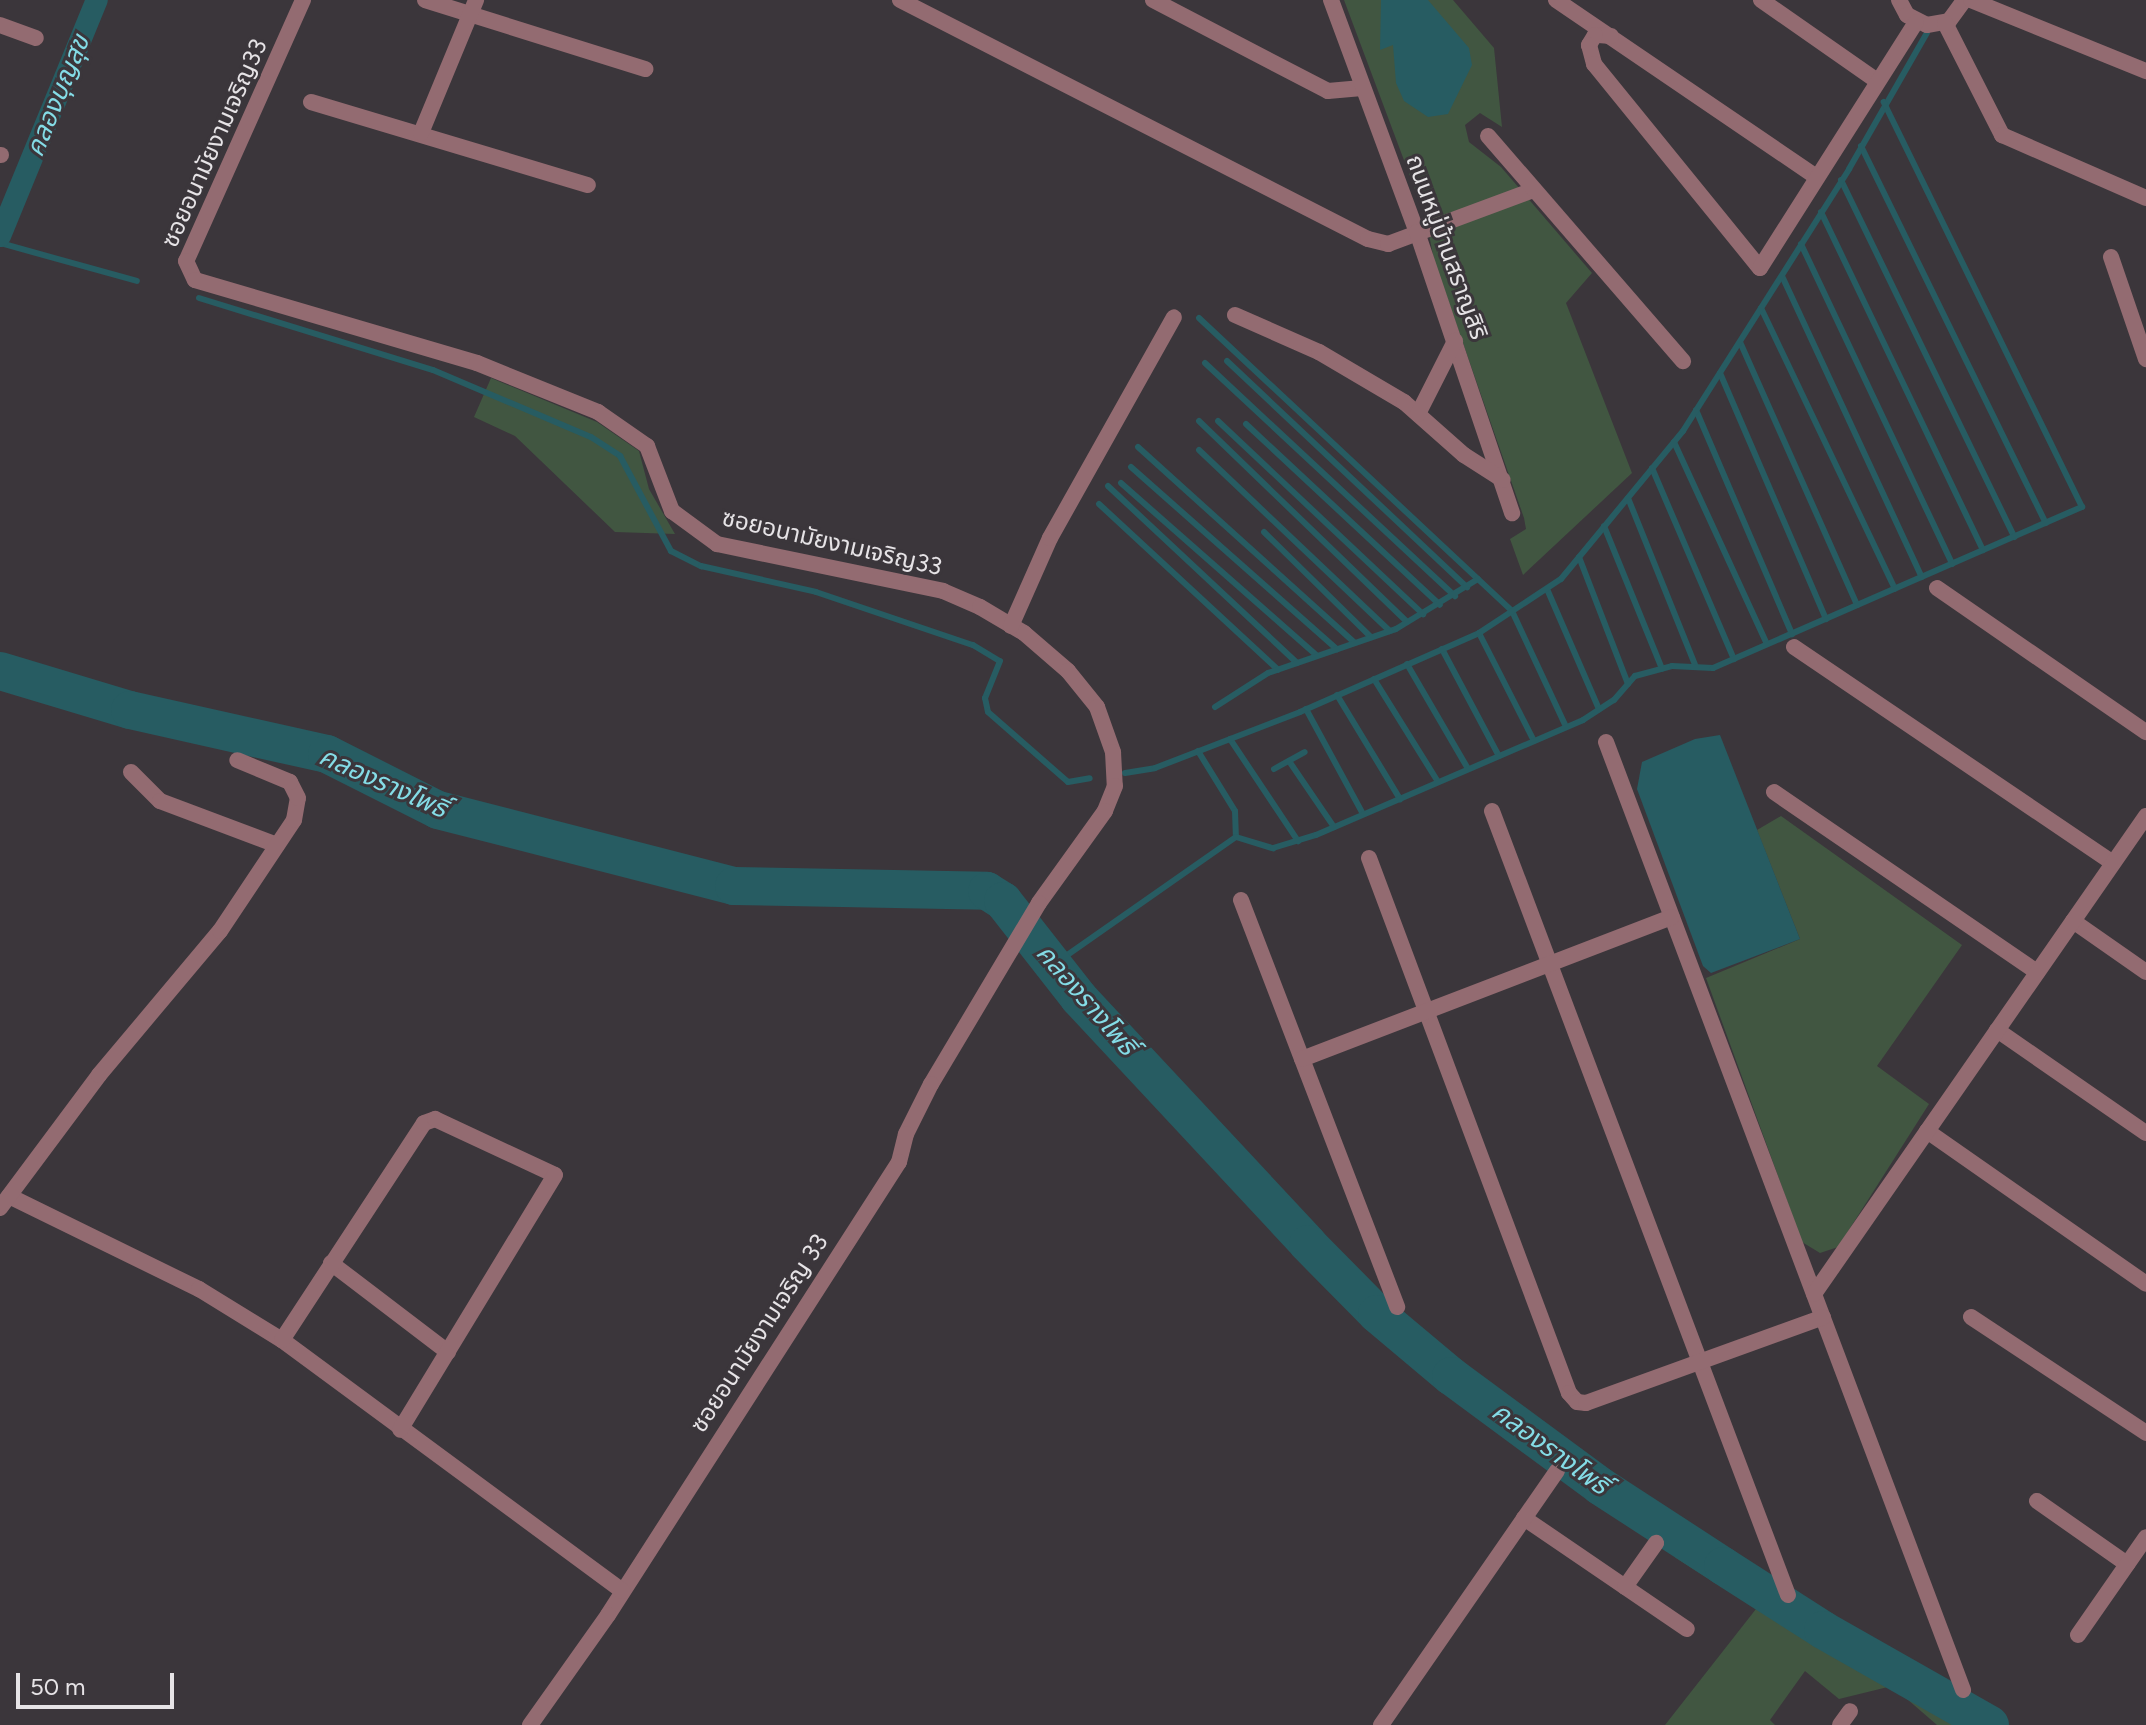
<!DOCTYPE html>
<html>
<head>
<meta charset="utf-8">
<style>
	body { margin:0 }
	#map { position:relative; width:2146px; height:1725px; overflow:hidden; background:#3b363b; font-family:Figtree,"Noto Sans Thai",sans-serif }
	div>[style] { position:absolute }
	.green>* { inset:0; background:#415641 }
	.water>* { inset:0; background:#275c62 }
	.stream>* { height:6px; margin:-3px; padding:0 3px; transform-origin:3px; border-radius:3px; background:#275c62 }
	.canal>* { height:22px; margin:-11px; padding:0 11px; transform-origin:11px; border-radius:11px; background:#275c62 }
	.river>* { height:38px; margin:-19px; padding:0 19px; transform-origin:19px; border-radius:19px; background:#275c62 }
	.minor>* { height:16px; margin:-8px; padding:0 8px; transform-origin:8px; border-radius:8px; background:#936b71 }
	span { translate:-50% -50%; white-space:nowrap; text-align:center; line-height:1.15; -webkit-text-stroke:6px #3b363b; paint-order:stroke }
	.street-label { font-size:24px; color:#e6e3e6 }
	.water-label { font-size:26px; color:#84dce6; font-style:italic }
	.scale { position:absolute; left:16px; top:1673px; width:158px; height:36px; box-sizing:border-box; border:4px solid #e6e3e6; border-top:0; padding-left:10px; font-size:24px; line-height:28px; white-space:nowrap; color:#e6e3e6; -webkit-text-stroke:6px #3b363b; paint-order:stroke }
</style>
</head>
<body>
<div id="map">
	<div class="green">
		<i style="clip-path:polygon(1344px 0,1453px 0,1494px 48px,1502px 127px,1480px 113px,1465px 125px,1469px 142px,1501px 167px,1592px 273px,1566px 303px,1632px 473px,1523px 575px,1510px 539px,1526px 529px,1524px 518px,1434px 260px,1426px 219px)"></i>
		<i style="clip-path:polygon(491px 378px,597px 422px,639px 451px,649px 489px,675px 534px,615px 532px,515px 436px,474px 417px)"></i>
		<i style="clip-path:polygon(1781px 816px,1962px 945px,1877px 1066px,1929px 1104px,1838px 1247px,1820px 1253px,1802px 1242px,1706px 978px,1800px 939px,1757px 830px)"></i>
		<i style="clip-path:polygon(1650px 1527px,1792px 1621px,1970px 1725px,1937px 1725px,1892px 1686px,1839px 1699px,1805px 1671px,1770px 1720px,1775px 1725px,1665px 1725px,1756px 1609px,1676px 1558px)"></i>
	</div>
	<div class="water">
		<i style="clip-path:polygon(1381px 0,1428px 0,1469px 48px,1472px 65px,1448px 114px,1428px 117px,1404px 101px,1396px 83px,1393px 45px,1380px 50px)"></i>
		<i style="clip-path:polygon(1720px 735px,1800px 939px,1711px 973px,1703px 966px,1637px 789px,1642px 762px,1695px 739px)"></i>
	</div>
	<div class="stream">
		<i style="left:1861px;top:146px;width:420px;rotate:63.9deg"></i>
		<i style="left:1841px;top:180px;width:397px;rotate:64.1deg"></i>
		<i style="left:1821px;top:212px;width:375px;rotate:64.4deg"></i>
		<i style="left:0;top:243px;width:142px;rotate:15.5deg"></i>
		<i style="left:1801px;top:244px;width:354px;rotate:64.7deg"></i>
		<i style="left:1782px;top:276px;width:332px;rotate:65.1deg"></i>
		<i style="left:199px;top:298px;width:245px;rotate:17.1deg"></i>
		<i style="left:433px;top:370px;width:172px;rotate:23deg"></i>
		<i style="left:591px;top:437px;width:35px;rotate:33deg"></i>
		<i style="left:620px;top:456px;width:108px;rotate:61.8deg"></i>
		<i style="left:671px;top:551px;width:34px;rotate:27deg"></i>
		<i style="left:701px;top:566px;width:118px;rotate:12.7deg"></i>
		<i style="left:816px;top:592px;width:166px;rotate:18.7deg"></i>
		<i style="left:973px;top:645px;width:31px;rotate:31deg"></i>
		<i style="left:1000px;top:661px;width:40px;rotate:112deg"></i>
		<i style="left:985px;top:698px;width:14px;rotate:78deg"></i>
		<i style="left:988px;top:712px;width:106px;rotate:41.2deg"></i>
		<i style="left:1068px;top:782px;width:22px;rotate:-10deg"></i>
		<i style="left:1761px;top:308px;width:311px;rotate:64.5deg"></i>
		<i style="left:1199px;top:318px;width:429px;rotate:43.1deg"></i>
		<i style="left:1512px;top:611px;width:128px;rotate:65deg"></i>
		<i style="left:1740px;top:342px;width:288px;rotate:66deg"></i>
		<i style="left:1227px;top:361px;width:330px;rotate:43.3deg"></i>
		<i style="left:1205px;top:363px;width:342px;rotate:43deg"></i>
		<i style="left:1720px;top:373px;width:268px;rotate:66.7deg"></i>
		<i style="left:1696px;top:410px;width:244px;rotate:66.8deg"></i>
		<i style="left:1199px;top:421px;width:289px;rotate:44deg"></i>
		<i style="left:1218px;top:421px;width:282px;rotate:43.3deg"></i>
		<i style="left:1246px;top:424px;width:265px;rotate:43deg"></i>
		<i style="left:1674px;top:442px;width:222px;rotate:65.3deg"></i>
		<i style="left:1138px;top:447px;width:292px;rotate:42.1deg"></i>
		<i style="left:1199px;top:450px;width:263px;rotate:43.5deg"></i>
		<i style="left:1131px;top:467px;width:275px;rotate:41.5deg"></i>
		<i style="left:1652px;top:468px;width:208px;rotate:66.8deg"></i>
		<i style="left:1121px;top:483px;width:261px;rotate:41.4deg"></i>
		<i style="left:1108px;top:486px;width:259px;rotate:43.1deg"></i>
		<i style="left:1628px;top:498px;width:182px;rotate:68.1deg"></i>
		<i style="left:1099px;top:504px;width:244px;rotate:42.8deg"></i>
		<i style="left:1604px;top:526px;width:154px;rotate:67.9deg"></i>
		<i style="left:1264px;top:532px;width:150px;rotate:44.5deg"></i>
		<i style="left:1579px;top:557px;width:136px;rotate:68.9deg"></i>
		<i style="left:1547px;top:589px;width:131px;rotate:66.6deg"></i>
		<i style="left:1479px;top:633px;width:121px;rotate:63deg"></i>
		<i style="left:1442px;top:649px;width:121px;rotate:62deg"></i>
		<i style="left:1407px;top:664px;width:121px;rotate:59.8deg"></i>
		<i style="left:1374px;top:679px;width:121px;rotate:58.1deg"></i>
		<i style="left:1337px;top:695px;width:122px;rotate:58.8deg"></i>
		<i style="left:1215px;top:707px;width:63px;rotate:-32.7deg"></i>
		<i style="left:1268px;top:673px;width:135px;rotate:-19deg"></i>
		<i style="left:1396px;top:629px;width:96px;rotate:-31.4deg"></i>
		<i style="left:1306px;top:709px;width:119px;rotate:61.5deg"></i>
		<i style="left:1230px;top:739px;width:123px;rotate:56.3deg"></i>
		<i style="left:1198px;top:751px;width:70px;rotate:58.3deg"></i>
		<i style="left:1235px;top:811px;width:26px;rotate:88deg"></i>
		<i style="left:1289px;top:761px;width:80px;rotate:55.7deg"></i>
		<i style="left:1274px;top:769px;width:35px;rotate:-29deg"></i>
		<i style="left:1125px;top:773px;width:30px;rotate:-9deg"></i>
		<i style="left:1155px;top:768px;width:155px;rotate:-21.1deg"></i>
		<i style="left:1300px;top:712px;width:196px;rotate:-23.8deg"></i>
		<i style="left:1479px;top:633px;width:98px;rotate:-33.4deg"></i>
		<i style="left:1561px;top:579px;width:192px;rotate:-50.5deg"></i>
		<i style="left:1683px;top:431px;width:310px;rotate:-57.6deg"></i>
		<i style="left:1849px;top:169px;width:157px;rotate:-60.2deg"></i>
		<i style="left:1053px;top:965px;width:223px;rotate:-35deg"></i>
		<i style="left:1236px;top:837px;width:39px;rotate:17deg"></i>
		<i style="left:1273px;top:848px;width:45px;rotate:-16.8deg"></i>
		<i style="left:1316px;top:835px;width:291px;rotate:-23.3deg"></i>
		<i style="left:1583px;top:720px;width:37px;rotate:-33deg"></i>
		<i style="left:1614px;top:700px;width:32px;rotate:-49deg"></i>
		<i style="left:1635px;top:676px;width:38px;rotate:-15deg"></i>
		<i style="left:1672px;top:666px;width:41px;rotate:2.8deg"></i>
		<i style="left:1713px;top:668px;width:403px;rotate:-23.6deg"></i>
		<i style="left:2082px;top:507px;width:451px;rotate:-116.1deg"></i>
	</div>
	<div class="canal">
		<i style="left:0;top:236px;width:255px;rotate:-67.7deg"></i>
	</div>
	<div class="river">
		<i style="left:0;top:671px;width:136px;rotate:16.7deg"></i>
		<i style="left:130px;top:710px;width:202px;rotate:12.6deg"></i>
		<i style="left:327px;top:754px;width:124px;rotate:26.8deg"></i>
		<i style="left:438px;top:810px;width:306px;rotate:14.4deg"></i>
		<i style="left:734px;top:886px;width:253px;rotate:1.1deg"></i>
		<i style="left:987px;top:891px;width:19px;rotate:32deg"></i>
		<i style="left:1003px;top:901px;width:123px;rotate:51.9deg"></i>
		<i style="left:1079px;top:998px;width:336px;rotate:47deg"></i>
		<i style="left:1308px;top:1244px;width:98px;rotate:45.4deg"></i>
		<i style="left:1377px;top:1314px;width:97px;rotate:40deg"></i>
		<i style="left:1451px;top:1376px;width:185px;rotate:36.4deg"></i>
		<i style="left:1600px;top:1486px;width:147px;rotate:33deg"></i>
		<i style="left:1723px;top:1566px;width:119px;rotate:32.6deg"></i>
		<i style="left:1823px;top:1630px;width:192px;rotate:29.6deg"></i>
	</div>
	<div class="minor">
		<i style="left:303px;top:0;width:286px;rotate:114.1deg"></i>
		<i style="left:186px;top:261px;width:21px;rotate:65deg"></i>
		<i style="left:195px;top:280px;width:294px;rotate:16.4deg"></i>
		<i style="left:477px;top:363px;width:131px;rotate:22deg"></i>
		<i style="left:598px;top:412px;width:60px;rotate:34.8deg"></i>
		<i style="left:647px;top:446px;width:70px;rotate:69deg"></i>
		<i style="left:672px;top:511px;width:56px;rotate:36.3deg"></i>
		<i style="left:717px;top:544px;width:231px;rotate:11.7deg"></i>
		<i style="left:943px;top:591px;width:40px;rotate:23.4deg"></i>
		<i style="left:980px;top:607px;width:51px;rotate:30.6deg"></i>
		<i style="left:1024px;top:633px;width:58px;rotate:40.8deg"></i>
		<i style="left:1068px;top:671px;width:46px;rotate:51.1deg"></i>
		<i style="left:1097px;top:707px;width:48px;rotate:70.4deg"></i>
		<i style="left:1113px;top:752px;width:34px;rotate:87deg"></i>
		<i style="left:1115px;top:786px;width:27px;rotate:112deg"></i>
		<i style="left:1105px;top:811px;width:113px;rotate:125.7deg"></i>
		<i style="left:1039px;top:903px;width:211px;rotate:120.8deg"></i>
		<i style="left:931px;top:1084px;width:56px;rotate:116.6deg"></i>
		<i style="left:906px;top:1134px;width:29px;rotate:104deg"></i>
		<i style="left:899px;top:1162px;width:538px;rotate:122.72deg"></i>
		<i style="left:608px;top:1615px;width:135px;rotate:125.3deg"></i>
		<i style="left:425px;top:0;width:231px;rotate:17.4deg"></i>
		<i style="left:900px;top:0;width:525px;rotate:27.05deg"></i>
		<i style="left:1368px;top:239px;width:21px;rotate:14deg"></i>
		<i style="left:1388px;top:244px;width:155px;rotate:-20.4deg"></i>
		<i style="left:1153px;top:0;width:197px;rotate:27.5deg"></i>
		<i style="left:1328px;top:91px;width:34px;rotate:-5deg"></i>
		<i style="left:1331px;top:0;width:247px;rotate:69.7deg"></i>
		<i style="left:1417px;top:232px;width:297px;rotate:71.3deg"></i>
		<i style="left:1556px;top:0;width:315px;rotate:34.2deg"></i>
		<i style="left:1761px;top:0;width:141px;rotate:34.9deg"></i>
		<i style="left:1899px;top:0;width:17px;rotate:62deg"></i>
		<i style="left:1907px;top:15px;width:22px;rotate:27deg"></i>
		<i style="left:1927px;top:25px;width:22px;rotate:-10deg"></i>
		<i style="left:1949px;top:21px;width:26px;rotate:-54deg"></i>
		<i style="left:1971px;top:0;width:189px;rotate:22.1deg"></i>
		<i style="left:1945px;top:23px;width:126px;rotate:63deg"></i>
		<i style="left:2002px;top:135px;width:157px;rotate:23.6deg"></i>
		<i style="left:0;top:25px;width:38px;rotate:20deg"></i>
		<i style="left:1611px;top:36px;width:16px;rotate:-176deg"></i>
		<i style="left:1595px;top:35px;width:12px;rotate:121deg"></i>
		<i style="left:1589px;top:45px;width:20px;rotate:75deg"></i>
		<i style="left:1594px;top:64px;width:263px;rotate:50.9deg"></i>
		<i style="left:1760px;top:268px;width:291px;rotate:-57.6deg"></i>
		<i style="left:311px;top:102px;width:289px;rotate:16.7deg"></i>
		<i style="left:421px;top:133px;width:144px;rotate:-67.5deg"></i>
		<i style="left:1488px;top:136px;width:298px;rotate:49.1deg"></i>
		<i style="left:0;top:155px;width:1px"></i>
		<i style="left:2111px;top:257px;width:108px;rotate:71.1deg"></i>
		<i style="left:1235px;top:315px;width:92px;rotate:23.8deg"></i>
		<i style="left:1319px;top:352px;width:99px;rotate:30.5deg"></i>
		<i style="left:1404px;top:402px;width:80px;rotate:41.5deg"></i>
		<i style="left:1464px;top:455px;width:46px;rotate:32.7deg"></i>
		<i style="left:1418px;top:414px;width:82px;rotate:-63.1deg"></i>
		<i style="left:1937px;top:588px;width:254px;rotate:34.6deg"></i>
		<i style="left:1011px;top:626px;width:96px;rotate:-66.1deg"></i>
		<i style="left:1050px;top:538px;width:253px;rotate:-60.7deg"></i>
		<i style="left:1794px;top:647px;width:385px;rotate:34.1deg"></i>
		<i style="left:1606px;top:742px;width:1013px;rotate:69.36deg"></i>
		<i style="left:131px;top:772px;width:41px;rotate:45deg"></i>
		<i style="left:160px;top:801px;width:125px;rotate:20.6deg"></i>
		<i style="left:1774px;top:792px;width:319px;rotate:34.4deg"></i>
		<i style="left:1492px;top:811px;width:838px;rotate:69.32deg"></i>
		<i style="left:1369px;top:858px;width:571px;rotate:69.5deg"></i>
		<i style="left:1569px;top:1393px;width:12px;rotate:48deg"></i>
		<i style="left:1577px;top:1402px;width:9px;rotate:6deg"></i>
		<i style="left:1586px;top:1403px;width:252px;rotate:-19.9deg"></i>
		<i style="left:1241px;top:900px;width:436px;rotate:69deg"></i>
		<i style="left:2073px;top:921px;width:89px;rotate:34.9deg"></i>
		<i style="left:1997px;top:1030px;width:181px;rotate:34.7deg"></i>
		<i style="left:1302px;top:1059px;width:396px;rotate:-21deg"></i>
		<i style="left:1927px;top:1131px;width:267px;rotate:34.9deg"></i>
		<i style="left:9px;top:1196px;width:212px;rotate:26.1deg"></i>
		<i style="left:199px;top:1289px;width:97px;rotate:31.6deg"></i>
		<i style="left:282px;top:1340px;width:423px;rotate:36.4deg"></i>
		<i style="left:0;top:1208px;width:166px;rotate:-53.3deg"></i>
		<i style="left:99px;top:1075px;width:188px;rotate:-50deg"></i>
		<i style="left:220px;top:931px;width:133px;rotate:-56.3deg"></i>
		<i style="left:294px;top:820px;width:22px;rotate:-80deg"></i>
		<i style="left:298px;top:798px;width:18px;rotate:-117deg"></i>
		<i style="left:290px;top:782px;width:57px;rotate:-157.5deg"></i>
		<i style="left:331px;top:1263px;width:147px;rotate:37.3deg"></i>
		<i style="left:1814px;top:1294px;width:582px;rotate:-55.22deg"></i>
		<i style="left:1971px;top:1317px;width:210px;rotate:33.5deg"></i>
		<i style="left:282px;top:1340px;width:259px;rotate:-56.8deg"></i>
		<i style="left:424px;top:1123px;width:12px;rotate:-20deg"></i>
		<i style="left:435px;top:1119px;width:132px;rotate:25deg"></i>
		<i style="left:555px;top:1175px;width:298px;rotate:121.3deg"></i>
		<i style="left:2037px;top:1501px;width:110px;rotate:35deg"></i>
		<i style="left:1524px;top:1518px;width:197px;rotate:34.3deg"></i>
		<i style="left:1625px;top:1587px;width:54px;rotate:-54.8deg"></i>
		<i style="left:2078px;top:1635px;width:119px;rotate:-55.2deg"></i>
		<i style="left:1381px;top:1725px;width:309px;rotate:-55.3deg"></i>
		<i style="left:1840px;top:1725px;width:17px;rotate:-54deg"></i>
	</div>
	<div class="street-label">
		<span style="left:214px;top:143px;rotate:-66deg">ซอยอนามัยงามเจริญ33</span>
		<span style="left:1447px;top:247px;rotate:70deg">ถนนหมู่บ้านสราญสิริ</span>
		<span style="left:832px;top:542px;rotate:13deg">ซอยอนามัยงามเจริญ33</span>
		<span style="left:759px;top:1333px;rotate:-57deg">ซอยอนามัยงามเจริญ 33</span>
	</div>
	<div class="water-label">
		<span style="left:58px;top:96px;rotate:-68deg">คลองบุญสุข</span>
		<span style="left:383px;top:783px;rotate:24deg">คลองรางโพธิ์</span>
		<span style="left:1086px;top:1000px;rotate:49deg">คลองรางโพธิ์</span>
		<span style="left:1550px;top:1449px;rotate:36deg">คลองรางโพธิ์</span>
	</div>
	<div class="scale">50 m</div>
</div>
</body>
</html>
